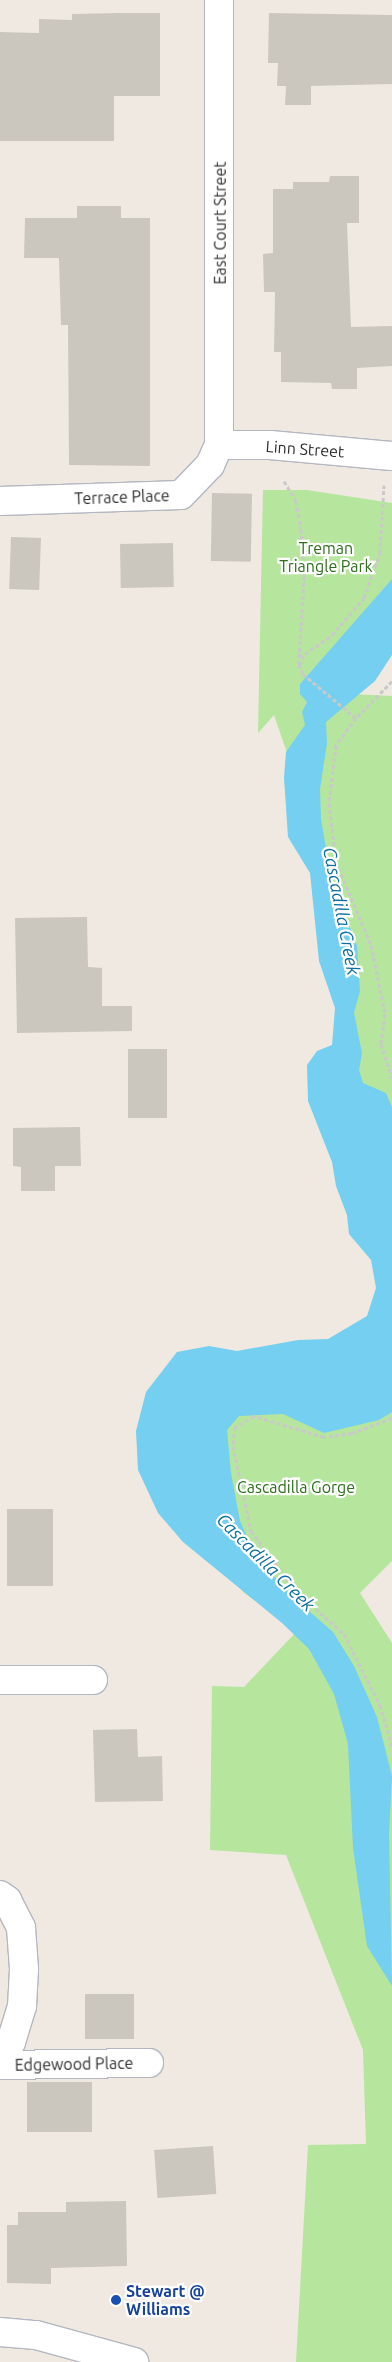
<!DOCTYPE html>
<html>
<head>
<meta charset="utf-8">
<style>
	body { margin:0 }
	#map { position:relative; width:392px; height:2362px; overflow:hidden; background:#efe9e1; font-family:Ubuntu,sans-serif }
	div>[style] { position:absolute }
	.green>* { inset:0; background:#b6e59e }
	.water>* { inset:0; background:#75cff0 }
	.building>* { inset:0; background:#cbc7bf; transform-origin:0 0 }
	.path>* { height:3px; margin-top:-1.5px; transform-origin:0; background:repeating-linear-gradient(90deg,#c9c9c9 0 4px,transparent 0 6.5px) }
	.roads { filter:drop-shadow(1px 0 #b4b7c1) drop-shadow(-1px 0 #b4b7c1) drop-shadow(0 1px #b4b7c1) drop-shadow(0 -1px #b4b7c1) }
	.street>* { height:28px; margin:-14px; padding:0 14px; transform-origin:14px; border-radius:14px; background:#fff }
	.secondary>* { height:28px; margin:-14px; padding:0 14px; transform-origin:14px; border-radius:14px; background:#fff }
	.dots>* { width:14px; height:14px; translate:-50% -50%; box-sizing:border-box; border:2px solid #fff; border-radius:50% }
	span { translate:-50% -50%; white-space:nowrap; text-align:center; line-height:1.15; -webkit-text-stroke:4.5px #fff; paint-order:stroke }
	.street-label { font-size:16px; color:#2e2e2e }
	.park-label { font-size:16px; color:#2c6e1b }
	.transit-label { font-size:16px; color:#164399; font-weight:700 }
	.left { translate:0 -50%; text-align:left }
	.water-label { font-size:18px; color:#0d6fa3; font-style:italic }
</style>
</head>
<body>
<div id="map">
	<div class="green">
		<i style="clip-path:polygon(263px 490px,307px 490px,392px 503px,392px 645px,329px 693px,392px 696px,392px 1261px,305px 805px,274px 715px,258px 733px)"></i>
		<i style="clip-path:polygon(392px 1352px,392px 1561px,360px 1593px,392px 1643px,392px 2362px,296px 2362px,308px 2145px,366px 2144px,363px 2050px,286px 1855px,210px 1850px,212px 1686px,244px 1687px,297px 1631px,243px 1592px,160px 1438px)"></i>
	</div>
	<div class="water">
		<i style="clip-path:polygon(392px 579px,392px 655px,375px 681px,326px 722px,327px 743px,320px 789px,321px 819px,331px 877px,357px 946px,360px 991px,354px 1013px,362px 1053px,359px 1070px,363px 1083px,386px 1093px,392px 1107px,392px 1412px,379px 1420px,324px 1433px,283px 1414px,239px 1416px,227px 1430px,231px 1473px,240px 1521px,257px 1558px,293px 1597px,333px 1632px,354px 1666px,377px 1717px,392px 1776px,389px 1835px,392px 1986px,367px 1946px,353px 1848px,348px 1744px,334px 1694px,309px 1649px,282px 1623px,183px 1542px,158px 1513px,138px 1470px,136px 1431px,146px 1392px,177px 1352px,209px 1346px,237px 1351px,298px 1340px,328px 1339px,367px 1316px,376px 1288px,371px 1260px,349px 1234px,347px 1215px,336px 1186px,332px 1162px,308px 1101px,307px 1065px,317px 1051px,332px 1045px,335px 1008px,319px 961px,310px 873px,288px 837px,284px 778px,286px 752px,305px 725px,302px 712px,307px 702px,300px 694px,300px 684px)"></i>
	</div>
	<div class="building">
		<i style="clip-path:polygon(120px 13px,160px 13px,160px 96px,114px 96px,114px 141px,0 141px,0 32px,39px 33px,39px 19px,72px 20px,72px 14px)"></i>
		<i style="clip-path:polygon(269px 13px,392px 15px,392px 84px,311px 86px,311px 105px,285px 105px,286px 86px,277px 86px,278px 63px,268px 63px)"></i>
		<i style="clip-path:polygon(330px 176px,359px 176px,359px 223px,347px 223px,351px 327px,392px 326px,392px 366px,357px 368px,357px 389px,332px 389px,331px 383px,281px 382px,281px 352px,274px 352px,275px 292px,264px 292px,263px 254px,273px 253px,273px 189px,293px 189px,293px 182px,329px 182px)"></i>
		<i style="clip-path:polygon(77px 206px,121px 206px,121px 218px,150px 218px,150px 466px,69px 465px,68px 325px,61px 325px,59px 258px,24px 258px,25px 218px,77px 218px)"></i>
		<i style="left:212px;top:493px;width:40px;height:68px;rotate:1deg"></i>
		<i style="left:11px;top:537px;width:30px;height:52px;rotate:2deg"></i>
		<i style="left:173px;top:543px;width:44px;height:53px;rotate:89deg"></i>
		<i style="clip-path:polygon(87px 917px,88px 967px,102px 968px,102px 1006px,132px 1006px,132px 1031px,17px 1033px,15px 918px)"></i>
		<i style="left:128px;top:1049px;width:39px;height:69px"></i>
		<i style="clip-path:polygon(80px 1127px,81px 1166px,55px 1166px,55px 1191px,21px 1191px,21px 1167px,13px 1166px,13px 1128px)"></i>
		<i style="left:7px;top:1509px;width:46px;height:77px"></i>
		<i style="clip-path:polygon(137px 1729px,138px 1757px,162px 1756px,163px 1801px,95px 1802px,93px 1730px)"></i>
		<i style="left:85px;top:1994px;width:49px;height:45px"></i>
		<i style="left:27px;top:2082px;width:65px;height:50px"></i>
		<i style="left:213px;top:2146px;width:48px;height:59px;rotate:86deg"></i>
		<i style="clip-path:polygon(126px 2201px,127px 2266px,51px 2268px,51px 2284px,7px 2283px,7px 2225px,18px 2225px,18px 2212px,66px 2212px,66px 2202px)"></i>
	</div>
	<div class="path">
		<i style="left:284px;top:481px;width:23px;rotate:59deg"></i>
		<i style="left:296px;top:501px;width:28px;rotate:80deg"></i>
		<i style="left:301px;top:529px;width:47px;rotate:86.3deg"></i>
		<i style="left:304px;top:576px;width:87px;rotate:93.3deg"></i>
		<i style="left:392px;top:681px;width:52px;rotate:134.2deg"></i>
		<i style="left:356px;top:718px;width:34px;rotate:127deg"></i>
		<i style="left:336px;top:745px;width:58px;rotate:96.9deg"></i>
		<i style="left:329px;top:803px;width:59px;rotate:83.2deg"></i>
		<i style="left:336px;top:862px;width:90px;rotate:67.1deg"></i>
		<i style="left:371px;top:945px;width:70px;rotate:78.5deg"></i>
		<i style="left:385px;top:1014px;width:30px;rotate:98deg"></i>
		<i style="left:381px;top:1044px;width:36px;rotate:72deg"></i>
		<i style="left:356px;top:718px;width:69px;rotate:-140.3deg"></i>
		<i style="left:303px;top:674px;width:10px;rotate:-114deg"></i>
		<i style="left:299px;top:665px;width:13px;rotate:-61deg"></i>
		<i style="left:305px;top:654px;width:33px;rotate:-35deg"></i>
		<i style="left:332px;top:635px;width:49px;rotate:-49.1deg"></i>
		<i style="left:364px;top:598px;width:48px;rotate:-70.4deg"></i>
		<i style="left:380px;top:553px;width:68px;rotate:-86.6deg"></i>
		<i style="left:392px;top:1418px;width:43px;rotate:159.4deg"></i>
		<i style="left:352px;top:1433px;width:28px;rotate:172deg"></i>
		<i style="left:324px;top:1437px;width:73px;rotate:-163.3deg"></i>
		<i style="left:254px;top:1416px;width:22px;rotate:150deg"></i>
		<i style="left:235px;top:1427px;width:19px;rotate:96deg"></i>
		<i style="left:233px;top:1446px;width:87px;rotate:78deg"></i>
		<i style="left:251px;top:1531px;width:75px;rotate:53.1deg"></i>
		<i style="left:296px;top:1591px;width:64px;rotate:41.9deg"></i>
		<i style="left:344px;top:1634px;width:80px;rotate:63.1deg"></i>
		<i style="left:380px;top:1705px;width:43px;rotate:73.7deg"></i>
	</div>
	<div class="roads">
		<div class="street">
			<i style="left:0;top:501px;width:181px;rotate:-1.9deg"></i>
			<i style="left:181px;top:495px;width:42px;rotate:-46deg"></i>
			<i style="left:210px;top:465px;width:22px;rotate:-66deg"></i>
			<i style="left:0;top:1680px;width:93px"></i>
			<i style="left:0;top:1895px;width:9px;rotate:36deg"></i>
			<i style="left:7px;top:1900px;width:31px;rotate:63deg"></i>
			<i style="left:21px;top:1928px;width:41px;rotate:85.8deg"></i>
			<i style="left:24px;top:1969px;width:37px;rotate:93deg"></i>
			<i style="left:22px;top:2006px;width:38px;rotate:107deg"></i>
			<i style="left:11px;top:2042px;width:19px;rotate:126deg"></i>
			<i style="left:0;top:2065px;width:149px;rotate:-0.8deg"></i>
		</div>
		<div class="secondary">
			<i style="left:219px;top:0;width:445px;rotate:90deg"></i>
			<i style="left:219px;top:445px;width:51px"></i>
			<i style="left:270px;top:445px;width:122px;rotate:5.2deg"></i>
			<i style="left:0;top:2332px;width:36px;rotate:5deg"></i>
			<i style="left:36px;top:2335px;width:102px;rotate:15.4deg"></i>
		</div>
	</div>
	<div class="dots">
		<i style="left:116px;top:2300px;background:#1a4fb4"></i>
	</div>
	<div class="street-label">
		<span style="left:220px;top:223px;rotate:-90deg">East Court Street</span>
		<span style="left:305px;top:449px;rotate:4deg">Linn Street</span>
		<span style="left:122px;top:497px;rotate:-2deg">Terrace Place</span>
		<span style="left:74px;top:2064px;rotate:-1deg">Edgewood Place</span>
	</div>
	<div class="park-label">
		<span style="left:326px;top:557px">Treman<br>Triangle Park</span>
		<span style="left:296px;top:1487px">Cascadilla Gorge</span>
	</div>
	<div class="transit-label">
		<span class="left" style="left:126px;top:2300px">Stewart @<br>Williams</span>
	</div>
	<div class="water-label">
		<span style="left:342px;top:911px;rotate:79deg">Cascadilla Creek</span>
		<span style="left:266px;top:1562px;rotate:45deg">Cascadilla Creek</span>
	</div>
</div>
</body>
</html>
